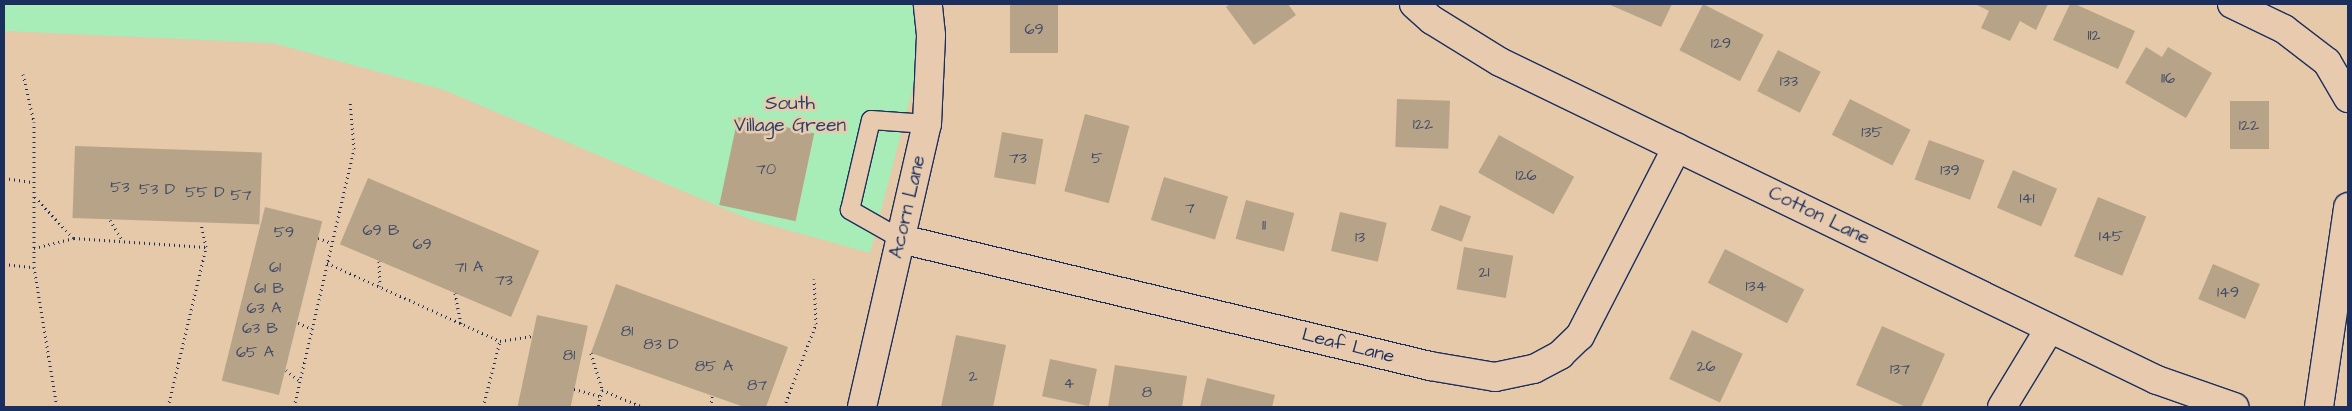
<!DOCTYPE html>
<html>
<head>
<meta charset="utf-8">
<style>
	body { margin:0 }
	#map { position:relative; width:2352px; height:411px; overflow:hidden; background:#e6c9a9; font-family:"Architects Daughter",sans-serif }
	div>[style] { position:absolute }
	.green>* { inset:0; background:#a8ecb7 }
	.building>* { inset:0; background:#b7a488; transform-origin:0 0 }
	.path>* { height:3px; margin-top:-1.5px; transform-origin:0; background:repeating-linear-gradient(90deg,#1b2f5e 0 1px,transparent 0 5px) }
	.roads { filter:drop-shadow(1px 0 #1b2f5e) drop-shadow(-1px 0 #1b2f5e) drop-shadow(0 1px #1b2f5e) drop-shadow(0 -1px #1b2f5e) }
	.service>* { height:18px; margin:-9px; padding:0 9px; transform-origin:9px; border-radius:9px; background:#e8cbaf }
	.minor>* { height:28px; margin:-14px; padding:0 14px; transform-origin:14px; border-radius:14px; background:#e8cbaf }
	span { translate:-50% -50%; white-space:nowrap; text-align:center; line-height:1.15; -webkit-text-stroke:5px #e8cbaf; paint-order:stroke }
	.number-label { font-size:16px; color:#424c68 }
	.number-label span { -webkit-text-stroke-width:0 }
	.park-label { font-size:19px; color:#294267 }
	.street-label { font-size:19px; color:#1b2f5e }
	.frame { position:absolute; inset:0; border:5px solid #1b2f5e; pointer-events:none }
</style>
</head>
<body>
<div id="map">
	<div class="green">
		<i style="clip-path:polygon(4px 4px,921px 4px,926px 37px,870px 253px,749px 219px,444px 90px,273px 43px,4px 31px)"></i>
	</div>
	<div class="building">
		<i style="left:1010px;top:4px;width:48px;height:49px"></i>
		<i style="clip-path:polygon(1230px 4px,1288px 4px,1296px 15px,1254px 45px,1226px 7px)"></i>
		<i style="clip-path:polygon(1608px 4px,1672px 4px,1661px 27px)"></i>
		<i style="left:1703px;top:4px;width:68px;height:52px;rotate:27deg"></i>
		<i style="clip-path:polygon(1975px 4px,2048px 4px,2036px 30px,2020px 21px,2010px 41px,1981px 28px,1989px 11px)"></i>
		<i style="clip-path:polygon(2070px 4px,2075px 4px,2135px 31px,2118px 69px,2053px 40px)"></i>
		<i style="clip-path:polygon(2146px 47px,2162px 57px,2168px 47px,2212px 73px,2186px 118px,2125px 83px)"></i>
		<i style="left:1778px;top:50px;width:48px;height:46px;rotate:27deg"></i>
		<i style="left:1397px;top:99px;width:53px;height:48px;rotate:2deg"></i>
		<i style="left:1850px;top:99px;width:68px;height:40px;rotate:27deg"></i>
		<i style="left:2230px;top:101px;width:39px;height:48px"></i>
		<i style="left:1085px;top:114px;width:46px;height:80px;rotate:15deg"></i>
		<i style="left:738px;top:117px;width:78px;height:90px;rotate:12deg"></i>
		<i style="left:1002px;top:132px;width:42px;height:46px;rotate:10deg"></i>
		<i style="left:1499px;top:135px;width:86px;height:43px;rotate:29deg"></i>
		<i style="left:1929px;top:140px;width:59px;height:42px;rotate:20deg"></i>
		<i style="left:75px;top:146px;width:187px;height:72px;rotate:2deg"></i>
		<i style="left:2013px;top:170px;width:48px;height:41px;rotate:23deg"></i>
		<i style="left:1164px;top:177px;width:67px;height:45px;rotate:17deg"></i>
		<i style="left:368px;top:178px;width:186px;height:72px;rotate:23deg"></i>
		<i style="left:2098px;top:197px;width:52px;height:64px;rotate:22deg"></i>
		<i style="left:1246px;top:200px;width:50px;height:40px;rotate:15deg"></i>
		<i style="left:1440px;top:205px;width:33px;height:27px;rotate:20deg"></i>
		<i style="left:265px;top:207px;width:59px;height:179px;rotate:14deg"></i>
		<i style="left:1340px;top:212px;width:48px;height:40px;rotate:13deg"></i>
		<i style="left:1464px;top:247px;width:50px;height:43px;rotate:10deg"></i>
		<i style="left:1725px;top:249px;width:89px;height:38px;rotate:27deg"></i>
		<i style="left:2213px;top:264px;width:51px;height:38px;rotate:23deg"></i>
		<i style="clip-path:polygon(616px 284px,788px 347px,766px 407px,744px 407px,591px 353px)"></i>
		<i style="left:537px;top:315px;width:52px;height:94px;rotate:12deg"></i>
		<i style="clip-path:polygon(1882px 326px,1945px 354px,1921px 407px,1906px 407px,1856px 385px)"></i>
		<i style="left:1692px;top:330px;width:56px;height:54px;rotate:25deg"></i>
		<i style="clip-path:polygon(956px 335px,1006px 345px,993px 407px,941px 407px)"></i>
		<i style="left:1050px;top:359px;width:48px;height:38px;rotate:12deg"></i>
		<i style="clip-path:polygon(1115px 365px,1187px 376px,1182px 407px,1108px 407px)"></i>
		<i style="clip-path:polygon(1207px 378px,1275px 395px,1272px 407px,1200px 407px)"></i>
	</div>
	<div class="path">
		<i style="left:23px;top:74px;width:49px;rotate:77.1deg"></i>
		<i style="left:34px;top:122px;width:145px;rotate:90deg"></i>
		<i style="left:34px;top:267px;width:142px;rotate:80.7deg"></i>
		<i style="left:4px;top:178px;width:30px;rotate:8deg"></i>
		<i style="left:35px;top:197px;width:56px;rotate:47.2deg"></i>
		<i style="left:110px;top:220px;width:25px;rotate:58deg"></i>
		<i style="left:318px;top:238px;width:15px;rotate:20deg"></i>
		<i style="left:34px;top:248px;width:41px;rotate:-14deg"></i>
		<i style="left:74px;top:238px;width:132px;rotate:3.9deg"></i>
		<i style="left:379px;top:261px;width:25px;rotate:88deg"></i>
		<i style="left:327px;top:263px;width:190px;rotate:24.3deg"></i>
		<i style="left:500px;top:341px;width:32px;rotate:-9deg"></i>
		<i style="left:4px;top:264px;width:30px;rotate:6deg"></i>
		<i style="left:455px;top:293px;width:31px;rotate:79deg"></i>
		<i style="left:298px;top:323px;width:15px;rotate:23deg"></i>
		<i style="left:591px;top:353px;width:39px;rotate:73deg"></i>
		<i style="left:602px;top:390px;width:17px;rotate:103deg"></i>
		<i style="left:286px;top:370px;width:18px;rotate:38deg"></i>
		<i style="left:574px;top:389px;width:27px;rotate:15deg"></i>
		<i style="left:602px;top:390px;width:44px;rotate:22.5deg"></i>
		<i style="left:168px;top:407px;width:164px;rotate:-76.6deg"></i>
		<i style="left:206px;top:247px;width:24px;rotate:-102deg"></i>
		<i style="left:294px;top:407px;width:265px;rotate:-76.9deg"></i>
		<i style="left:354px;top:149px;width:49px;rotate:-94.7deg"></i>
		<i style="left:483px;top:407px;width:68px;rotate:-75.6deg"></i>
		<i style="left:711px;top:407px;width:11px;rotate:-85deg"></i>
		<i style="left:784px;top:407px;width:89px;rotate:-68.9deg"></i>
		<i style="left:816px;top:324px;width:45px;rotate:-92.5deg"></i>
	</div>
	<div class="roads">
		<div class="service">
			<i style="left:901px;top:239px;width:59px;rotate:-150.4deg"></i>
			<i style="left:850px;top:210px;width:92px;rotate:-76.9deg"></i>
			<i style="left:871px;top:120px;width:56px;rotate:4.1deg"></i>
		</div>
		<div class="minor">
			<i style="left:1414px;top:4px;width:24px;rotate:42deg"></i>
			<i style="left:1432px;top:20px;width:80px;rotate:31.7deg"></i>
			<i style="left:1500px;top:62px;width:730px;rotate:25.83deg"></i>
			<i style="left:2157px;top:380px;width:82px;rotate:19.3deg"></i>
			<i style="left:2232px;top:4px;width:58px;rotate:25.7deg"></i>
			<i style="left:2284px;top:29px;width:54px;rotate:37.5deg"></i>
			<i style="left:2327px;top:62px;width:42px;rotate:59.7deg"></i>
			<i style="left:901px;top:239px;width:544px;rotate:13.5deg"></i>
			<i style="left:1430px;top:366px;width:66px;rotate:9.6deg"></i>
			<i style="left:1495px;top:377px;width:40px;rotate:-12deg"></i>
			<i style="left:1534px;top:369px;width:30px;rotate:-28deg"></i>
			<i style="left:1560px;top:355px;width:28px;rotate:-44deg"></i>
			<i style="left:1580px;top:336px;width:212px;rotate:-62.8deg"></i>
			<i style="left:862px;top:407px;width:290px;rotate:-77.1deg"></i>
			<i style="left:927px;top:124px;width:89px;rotate:-87.4deg"></i>
			<i style="left:931px;top:35px;width:31px;rotate:-96deg"></i>
			<i style="left:2002px;top:407px;width:92px;rotate:-58.7deg"></i>
			<i style="left:2319px;top:407px;width:202px;rotate:-81.7deg"></i>
		</div>
	</div>
	<div class="number-label">
		<span style="left:1034px;top:29px">69</span>
		<span style="left:2094px;top:35px">112</span>
		<span style="left:1721px;top:43px">129</span>
		<span style="left:2168px;top:78px">116</span>
		<span style="left:1789px;top:81px">133</span>
		<span style="left:1423px;top:124px">122</span>
		<span style="left:2249px;top:125px">122</span>
		<span style="left:1872px;top:132px">135</span>
		<span style="left:1018px;top:158px">73</span>
		<span style="left:1097px;top:158px">5</span>
		<span style="left:766px;top:169px">70</span>
		<span style="left:1950px;top:170px">139</span>
		<span style="left:1526px;top:175px">126</span>
		<span style="left:120px;top:187px">53</span>
		<span style="left:157px;top:189px">53 D</span>
		<span style="left:205px;top:192px">55 D</span>
		<span style="left:241px;top:195px">57</span>
		<span style="left:2027px;top:198px">141</span>
		<span style="left:1190px;top:208px">7</span>
		<span style="left:1264px;top:225px">11</span>
		<span style="left:381px;top:230px">69 B</span>
		<span style="left:284px;top:232px">59</span>
		<span style="left:2111px;top:236px">145</span>
		<span style="left:1360px;top:237px">13</span>
		<span style="left:422px;top:244px">69</span>
		<span style="left:275px;top:267px">61</span>
		<span style="left:469px;top:267px">71 A</span>
		<span style="left:1484px;top:272px">21</span>
		<span style="left:504px;top:280px">73</span>
		<span style="left:1756px;top:286px">134</span>
		<span style="left:269px;top:288px">61 B</span>
		<span style="left:2228px;top:292px">149</span>
		<span style="left:264px;top:308px">63 A</span>
		<span style="left:260px;top:328px">63 B</span>
		<span style="left:627px;top:331px">81</span>
		<span style="left:661px;top:344px">83 D</span>
		<span style="left:255px;top:352px">65 A</span>
		<span style="left:569px;top:355px">81</span>
		<span style="left:714px;top:366px">85 A</span>
		<span style="left:1706px;top:366px">26</span>
		<span style="left:1900px;top:369px">137</span>
		<span style="left:973px;top:376px">2</span>
		<span style="left:1069px;top:383px">4</span>
		<span style="left:757px;top:385px">87</span>
		<span style="left:1147px;top:392px">8</span>
	</div>
	<div class="park-label">
		<span style="left:790px;top:115px">South<br>Village Green</span>
	</div>
	<div class="street-label">
		<span style="left:908px;top:207px;rotate:-77deg">Acorn Lane</span>
		<span style="left:1819px;top:216px;rotate:26deg">Cotton Lane</span>
		<span style="left:1348px;top:346px;rotate:14deg">Leaf Lane</span>
	</div>
	<div class="frame"></div>
</div>
</body>
</html>
